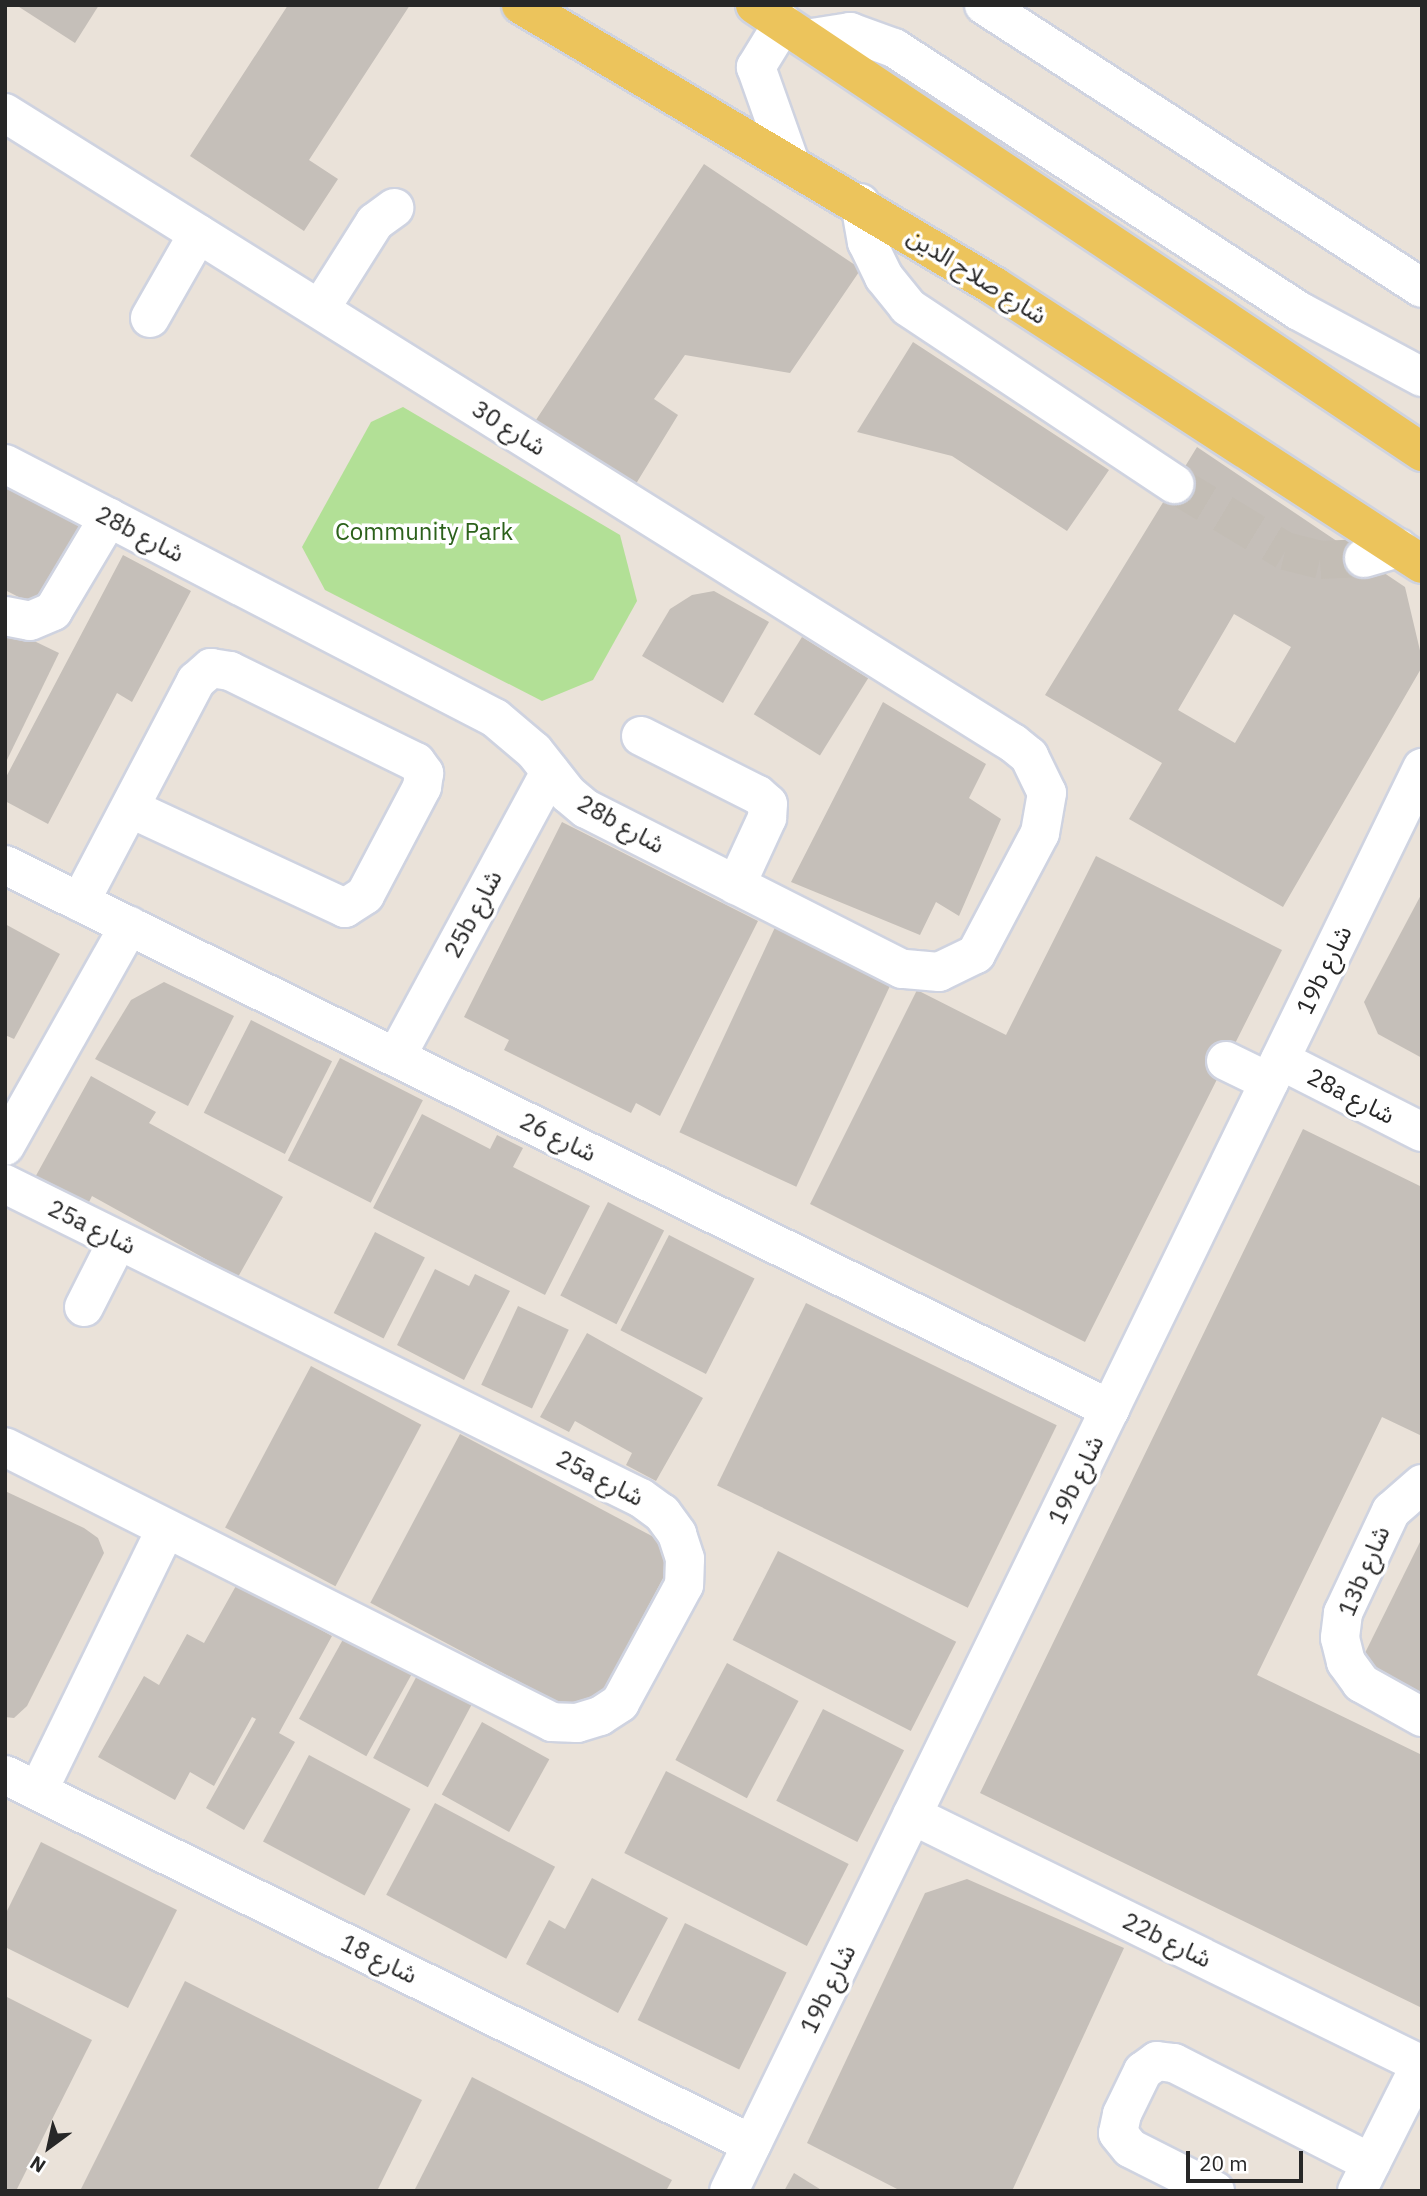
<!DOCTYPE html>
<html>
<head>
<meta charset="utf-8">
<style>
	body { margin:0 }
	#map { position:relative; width:1427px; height:2196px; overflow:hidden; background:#eae2d9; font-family:"IBM Plex Sans","Noto Sans Arabic",sans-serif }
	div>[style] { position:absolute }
	.green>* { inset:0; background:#b2e096 }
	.building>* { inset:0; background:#c5bfb9; transform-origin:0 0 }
	.minor-tunnel>* { height:38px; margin-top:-19px; transform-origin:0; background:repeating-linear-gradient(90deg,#c3bdb5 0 38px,transparent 0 57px) }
	.roads { filter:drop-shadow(2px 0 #cfd3e0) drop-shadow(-2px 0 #cfd3e0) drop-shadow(0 2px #cfd3e0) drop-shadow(0 -2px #cfd3e0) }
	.minor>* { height:38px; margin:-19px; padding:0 19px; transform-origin:19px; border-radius:19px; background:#fff }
	.major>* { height:38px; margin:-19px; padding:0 19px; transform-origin:19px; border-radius:19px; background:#ecc45c }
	span { translate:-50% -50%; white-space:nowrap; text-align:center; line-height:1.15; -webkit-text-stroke:7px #fff; paint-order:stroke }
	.street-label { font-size:24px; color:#272727 }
	.park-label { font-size:24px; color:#2c611b }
	.frame { position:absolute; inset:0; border:7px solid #272727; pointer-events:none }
	.north { position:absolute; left:14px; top:2112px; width:70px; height:70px; -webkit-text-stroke:5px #fff; paint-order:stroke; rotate:213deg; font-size:19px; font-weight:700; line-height:28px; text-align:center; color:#272727 }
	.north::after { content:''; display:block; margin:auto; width:24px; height:32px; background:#272727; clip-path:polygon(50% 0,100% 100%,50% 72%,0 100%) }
	.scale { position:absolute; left:1186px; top:2151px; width:117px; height:32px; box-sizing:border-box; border:4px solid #272727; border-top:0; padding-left:9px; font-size:21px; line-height:24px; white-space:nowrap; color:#272727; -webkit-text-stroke:5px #fff; paint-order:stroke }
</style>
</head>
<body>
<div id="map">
	<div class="green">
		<i style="clip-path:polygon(403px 407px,620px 535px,637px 601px,593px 680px,542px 701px,325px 590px,302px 547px,371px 422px)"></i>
	</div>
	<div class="building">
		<i style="clip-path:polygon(16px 5px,99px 5px,75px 43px)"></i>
		<i style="clip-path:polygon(288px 5px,410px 5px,309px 160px,338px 179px,304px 231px,190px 156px)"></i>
		<i style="clip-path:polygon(704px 164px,861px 269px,790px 373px,685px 355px,654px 399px,678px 415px,634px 487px,534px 423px)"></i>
		<i style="clip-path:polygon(913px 342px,1109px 470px,1067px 531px,952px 456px,857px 432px)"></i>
		<i style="clip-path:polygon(evenodd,1197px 447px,1405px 587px,1422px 659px,1422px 667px,1283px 907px,1129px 819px,1162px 763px,1045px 695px,1197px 447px,1234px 614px,1291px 647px,1235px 743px,1178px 710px,1234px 614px)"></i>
		<i style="clip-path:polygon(5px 482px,89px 524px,46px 611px,5px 590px)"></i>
		<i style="clip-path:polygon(123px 555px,191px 591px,132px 702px,117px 693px,48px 824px,5px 801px,5px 779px)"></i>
		<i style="clip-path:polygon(714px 591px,769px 622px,723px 703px,642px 656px,670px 609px,692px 595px)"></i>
		<i style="clip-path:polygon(5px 627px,59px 653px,5px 764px)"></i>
		<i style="left:802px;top:637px;width:78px;height:91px;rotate:32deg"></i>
		<i style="clip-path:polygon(883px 702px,986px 764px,969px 798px,1001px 819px,959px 916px,936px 902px,920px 935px,791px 882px)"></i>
		<i style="clip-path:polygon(562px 822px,758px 921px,660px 1116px,636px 1103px,631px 1113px,504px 1050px,509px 1040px,464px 1017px)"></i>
		<i style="clip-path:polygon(1096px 856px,1282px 950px,1085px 1342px,810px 1204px,917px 990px,1006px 1035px)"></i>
		<i style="clip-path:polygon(1422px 893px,1422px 1058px,1378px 1034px,1364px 1002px)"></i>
		<i style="left:777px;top:923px;width:129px;height:231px;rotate:25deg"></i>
		<i style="clip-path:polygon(5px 924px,60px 954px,14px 1039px,5px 1035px)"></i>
		<i style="clip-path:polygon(164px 982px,234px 1016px,188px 1106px,95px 1059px,131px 1000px)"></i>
		<i style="left:251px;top:1020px;width:91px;height:104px;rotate:27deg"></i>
		<i style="left:340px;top:1058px;width:93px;height:115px;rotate:27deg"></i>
		<i style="clip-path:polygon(91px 1076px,156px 1112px,149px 1123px,283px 1197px,238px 1277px,92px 1196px,85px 1210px,33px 1181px)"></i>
		<i style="clip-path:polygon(422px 1114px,490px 1149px,497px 1135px,523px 1148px,513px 1167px,590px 1206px,545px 1295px,373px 1208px)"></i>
		<i style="clip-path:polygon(1303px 1129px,1422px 1187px,1422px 1436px,1382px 1417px,1257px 1675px,1422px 1755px,1422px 2008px,980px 1793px)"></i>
		<i style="left:608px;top:1202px;width:63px;height:105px;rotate:27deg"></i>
		<i style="left:375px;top:1232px;width:56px;height:91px;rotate:27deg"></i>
		<i style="left:669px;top:1235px;width:96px;height:107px;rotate:27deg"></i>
		<i style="clip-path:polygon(435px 1269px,469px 1286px,475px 1274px,510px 1291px,464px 1380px,397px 1345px)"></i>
		<i style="left:806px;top:1303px;width:279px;height:203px;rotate:26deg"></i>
		<i style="left:518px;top:1306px;width:56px;height:87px;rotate:25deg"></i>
		<i style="clip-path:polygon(587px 1333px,703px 1398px,656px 1481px,626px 1465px,632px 1453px,575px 1421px,569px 1432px,540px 1417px)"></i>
		<i style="left:311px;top:1366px;width:125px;height:183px;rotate:28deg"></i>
		<i style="left:460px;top:1434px;width:247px;height:191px;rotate:28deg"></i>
		<i style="clip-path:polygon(5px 1491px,84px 1528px,98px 1538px,104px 1553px,27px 1706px,14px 1718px,5px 1717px)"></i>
		<i style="clip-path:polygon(1422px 1538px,1422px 1694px,1360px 1663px)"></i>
		<i style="left:778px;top:1551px;width:200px;height:100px;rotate:27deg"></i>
		<i style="clip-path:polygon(237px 1584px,332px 1636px,279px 1733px,295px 1742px,244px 1830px,206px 1808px,256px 1719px,252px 1717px,214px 1786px,190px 1772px,175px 1800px,98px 1757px,144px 1676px,159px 1685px,187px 1634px,204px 1643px)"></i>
		<i style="left:346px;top:1634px;width:77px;height:97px;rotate:29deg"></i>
		<i style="left:727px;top:1663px;width:81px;height:110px;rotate:28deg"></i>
		<i style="left:421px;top:1668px;width:62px;height:102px;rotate:28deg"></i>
		<i style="left:823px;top:1709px;width:91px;height:103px;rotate:27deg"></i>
		<i style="left:482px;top:1722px;width:77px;height:83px;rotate:29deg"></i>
		<i style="left:309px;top:1755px;width:115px;height:98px;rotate:28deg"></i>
		<i style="left:666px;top:1771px;width:205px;height:92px;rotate:27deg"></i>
		<i style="left:435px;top:1803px;width:136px;height:104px;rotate:28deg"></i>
		<i style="clip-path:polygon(41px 1842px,177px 1910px,128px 2008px,5px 1947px,5px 1915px)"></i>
		<i style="clip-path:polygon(592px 1878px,668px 1918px,618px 2013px,526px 1964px,549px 1920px,565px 1929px)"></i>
		<i style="clip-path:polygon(967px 1879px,1124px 1948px,1012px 2191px,901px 2191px,807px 2143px,925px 1893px)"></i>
		<i style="left:685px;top:1923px;width:113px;height:108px;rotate:26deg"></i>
		<i style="clip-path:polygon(185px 1981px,422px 2100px,377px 2191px,80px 2191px)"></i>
		<i style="clip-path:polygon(5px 1996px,92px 2040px,16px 2191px,5px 2189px)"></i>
		<i style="clip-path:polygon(472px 2077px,672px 2180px,666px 2191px,414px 2191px)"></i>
		<i style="clip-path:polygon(794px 2173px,823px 2191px,784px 2191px)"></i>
	</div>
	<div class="minor-tunnel">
		<i style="left:1174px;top:484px;width:130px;rotate:31.1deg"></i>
		<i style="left:1285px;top:551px;width:36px;rotate:14deg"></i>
		<i style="left:1320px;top:560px;width:44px;rotate:-2.6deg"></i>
	</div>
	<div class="roads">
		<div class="minor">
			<i style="left:984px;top:5px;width:521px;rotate:32.87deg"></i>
			<i style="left:783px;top:23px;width:52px;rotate:121.5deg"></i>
			<i style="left:756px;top:67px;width:102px;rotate:70.5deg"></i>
			<i style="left:806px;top:39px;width:45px;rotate:-9deg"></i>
			<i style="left:850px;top:32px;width:47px;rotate:20deg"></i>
			<i style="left:894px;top:48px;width:483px;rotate:33deg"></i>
			<i style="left:1299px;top:311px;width:140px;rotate:28.2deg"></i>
			<i style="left:5px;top:113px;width:1189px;rotate:32.01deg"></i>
			<i style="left:1013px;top:743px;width:21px;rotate:39deg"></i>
			<i style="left:1029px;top:756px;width:41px;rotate:64.1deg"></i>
			<i style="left:1047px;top:793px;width:41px;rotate:99.9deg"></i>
			<i style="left:1040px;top:833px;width:137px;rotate:117.9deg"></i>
			<i style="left:976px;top:954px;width:41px;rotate:154.1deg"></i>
			<i style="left:939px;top:972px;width:37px;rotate:-175deg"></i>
			<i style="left:902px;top:969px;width:354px;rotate:-153.1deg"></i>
			<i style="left:586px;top:809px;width:23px;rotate:-140deg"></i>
			<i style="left:568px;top:794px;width:55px;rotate:-128.3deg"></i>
			<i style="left:534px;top:751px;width:51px;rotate:-139.8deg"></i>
			<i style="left:495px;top:718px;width:552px;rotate:-152.6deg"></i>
			<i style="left:860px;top:203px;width:40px;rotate:80deg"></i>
			<i style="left:867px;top:242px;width:39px;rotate:64deg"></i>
			<i style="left:884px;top:277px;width:38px;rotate:51deg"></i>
			<i style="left:908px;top:307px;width:320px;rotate:33.6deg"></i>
			<i style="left:320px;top:309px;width:103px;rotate:-57.7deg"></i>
			<i style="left:375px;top:222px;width:24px;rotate:-36deg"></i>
			<i style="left:150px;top:318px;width:97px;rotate:-60.3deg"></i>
			<i style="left:1364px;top:558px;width:36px;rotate:-16deg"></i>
			<i style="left:5px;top:616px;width:25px;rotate:11deg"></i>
			<i style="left:30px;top:621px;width:25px;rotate:-23deg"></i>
			<i style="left:53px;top:611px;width:109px;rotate:-59.2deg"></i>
			<i style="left:641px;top:736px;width:131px;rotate:26.8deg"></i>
			<i style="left:758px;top:795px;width:13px;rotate:42deg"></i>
			<i style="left:768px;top:804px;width:14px;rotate:94deg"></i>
			<i style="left:767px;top:818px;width:74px;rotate:114.8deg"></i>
			<i style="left:5px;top:865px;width:1232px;rotate:26.21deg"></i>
			<i style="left:80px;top:902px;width:250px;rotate:-62.3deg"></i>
			<i style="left:196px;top:681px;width:20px;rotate:-41deg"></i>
			<i style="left:211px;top:668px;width:19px;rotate:9deg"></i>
			<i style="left:230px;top:671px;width:207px;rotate:26.1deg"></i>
			<i style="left:416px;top:762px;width:14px;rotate:54deg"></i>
			<i style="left:424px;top:773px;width:14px;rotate:98deg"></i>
			<i style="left:422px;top:787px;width:122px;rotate:117.8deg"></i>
			<i style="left:365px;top:895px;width:24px;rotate:147deg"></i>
			<i style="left:345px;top:908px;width:237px;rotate:-155.1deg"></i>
			<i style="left:396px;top:1057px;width:324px;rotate:-61.6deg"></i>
			<i style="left:1280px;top:1060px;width:159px;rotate:26.9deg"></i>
			<i style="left:1226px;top:1061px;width:48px;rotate:26deg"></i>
			<i style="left:5px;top:1146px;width:253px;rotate:-60.6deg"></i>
			<i style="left:5px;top:1184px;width:709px;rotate:26.28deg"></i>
			<i style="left:641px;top:1498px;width:26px;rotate:36deg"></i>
			<i style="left:662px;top:1513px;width:26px;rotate:54deg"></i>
			<i style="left:677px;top:1534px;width:26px;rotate:72deg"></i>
			<i style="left:685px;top:1559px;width:26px;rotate:92deg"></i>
			<i style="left:684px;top:1585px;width:134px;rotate:118.5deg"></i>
			<i style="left:620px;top:1703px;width:24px;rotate:147deg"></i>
			<i style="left:600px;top:1716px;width:24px;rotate:163deg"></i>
			<i style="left:577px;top:1723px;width:25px;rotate:-178deg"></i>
			<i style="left:552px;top:1722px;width:612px;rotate:-153.31deg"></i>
			<i style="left:84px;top:1307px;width:75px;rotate:-63.1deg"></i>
			<i style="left:1422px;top:1484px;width:41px;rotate:138.9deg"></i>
			<i style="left:1391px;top:1511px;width:113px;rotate:115.2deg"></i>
			<i style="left:1343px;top:1613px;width:25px;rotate:97deg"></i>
			<i style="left:1340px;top:1638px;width:25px;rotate:76deg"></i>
			<i style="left:1346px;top:1662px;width:26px;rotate:54deg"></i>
			<i style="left:1361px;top:1683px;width:70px;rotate:29.1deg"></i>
			<i style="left:5px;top:1775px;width:833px;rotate:26.29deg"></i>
			<i style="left:38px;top:1791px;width:292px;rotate:-64deg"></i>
			<i style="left:912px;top:1815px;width:568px;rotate:26.11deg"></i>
			<i style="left:729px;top:2191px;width:1583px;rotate:-64.03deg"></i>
			<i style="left:1215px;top:2191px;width:95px;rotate:-153.2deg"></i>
			<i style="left:1130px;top:2148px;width:19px;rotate:-129deg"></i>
			<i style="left:1118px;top:2133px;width:19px;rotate:-78deg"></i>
			<i style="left:1122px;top:2114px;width:48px;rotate:-64deg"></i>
			<i style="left:1143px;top:2071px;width:17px;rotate:-36deg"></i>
			<i style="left:1157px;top:2061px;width:17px;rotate:7deg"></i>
			<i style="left:1174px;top:2063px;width:221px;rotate:26.9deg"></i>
			<i style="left:1357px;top:2191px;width:142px;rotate:-63.3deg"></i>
		</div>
		<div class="major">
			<i style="left:521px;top:5px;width:550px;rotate:30.71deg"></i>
			<i style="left:994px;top:286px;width:510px;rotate:33.01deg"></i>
			<i style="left:755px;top:5px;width:803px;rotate:33.83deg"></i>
		</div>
	</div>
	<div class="street-label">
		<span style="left:977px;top:276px;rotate:32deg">شارع صلاح الدين</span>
		<span style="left:509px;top:428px;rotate:32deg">شارع 30</span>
		<span style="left:140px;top:534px;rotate:27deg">28b شارع</span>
		<span style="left:621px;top:824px;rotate:29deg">28b شارع</span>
		<span style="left:473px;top:914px;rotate:-62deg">25b شارع</span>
		<span style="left:1324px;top:970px;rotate:-64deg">19b شارع</span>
		<span style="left:1351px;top:1096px;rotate:27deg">28a شارع</span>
		<span style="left:558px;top:1137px;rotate:26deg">شارع 26</span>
		<span style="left:92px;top:1227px;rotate:26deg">25a شارع</span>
		<span style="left:600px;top:1478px;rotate:27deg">25a شارع</span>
		<span style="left:1076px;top:1480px;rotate:-64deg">19b شارع</span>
		<span style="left:1364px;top:1571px;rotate:-67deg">13b شارع</span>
		<span style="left:1167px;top:1940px;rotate:26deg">22b شارع</span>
		<span style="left:379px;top:1959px;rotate:26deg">شارع 18</span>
		<span style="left:828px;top:1989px;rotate:-64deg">19b شارع</span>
	</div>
	<div class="park-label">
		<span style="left:424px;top:532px">Community Park</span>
	</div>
	<div class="frame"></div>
	<div class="north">N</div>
	<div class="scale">20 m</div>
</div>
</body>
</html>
